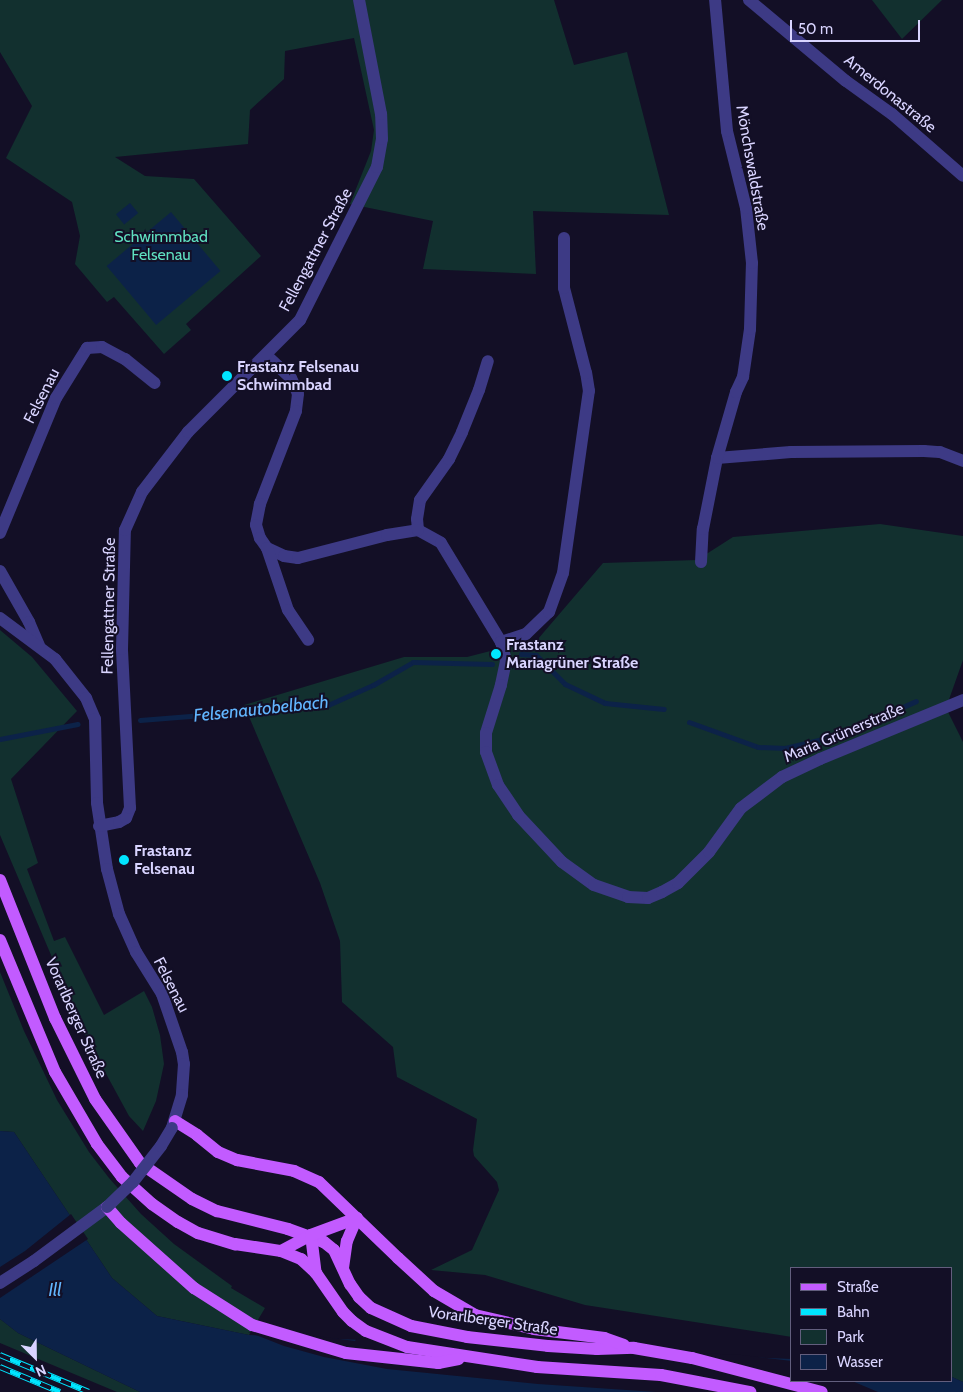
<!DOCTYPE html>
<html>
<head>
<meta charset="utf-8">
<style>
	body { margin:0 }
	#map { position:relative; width:963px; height:1392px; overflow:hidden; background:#130f26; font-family:Cabin,sans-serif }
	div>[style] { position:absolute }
	.green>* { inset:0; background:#12302f }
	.water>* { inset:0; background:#0c2248; transform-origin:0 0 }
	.pier>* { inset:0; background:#130f26 }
	.stream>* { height:5px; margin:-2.5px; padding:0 2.5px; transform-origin:2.5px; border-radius:2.5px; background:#0c2248 }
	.street>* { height:12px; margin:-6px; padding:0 6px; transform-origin:6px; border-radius:6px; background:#3d3a85 }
	.primary>* { height:12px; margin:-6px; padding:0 6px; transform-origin:6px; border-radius:6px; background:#c25bff }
	.rail>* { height:5.5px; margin-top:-2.75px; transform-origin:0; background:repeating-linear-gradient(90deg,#130f26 0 11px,#00e5ff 0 22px); box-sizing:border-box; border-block:1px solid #00e5ff }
	.street-bridge>* { height:12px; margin:-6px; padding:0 6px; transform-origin:6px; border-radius:6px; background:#3d3a85 }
	.primary-bridge>* { height:12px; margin:-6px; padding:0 6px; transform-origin:6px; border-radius:6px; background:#c25bff }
	.dots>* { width:14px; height:14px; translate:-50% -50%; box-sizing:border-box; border:2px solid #130f26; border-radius:50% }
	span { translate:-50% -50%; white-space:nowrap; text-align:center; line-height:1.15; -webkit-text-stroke:4px #130f26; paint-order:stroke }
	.street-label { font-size:16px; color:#d9d4ff }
	.park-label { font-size:16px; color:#5fe0c0 }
	.poi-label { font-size:16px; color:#d9d4ff; font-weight:700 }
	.left { translate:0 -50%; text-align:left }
	.water-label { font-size:18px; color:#62b6ff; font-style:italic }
	.legend { position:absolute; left:790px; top:1267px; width:162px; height:115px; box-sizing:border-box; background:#130f26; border:1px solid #625e7d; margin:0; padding:6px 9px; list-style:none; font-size:15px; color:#d9d4ff }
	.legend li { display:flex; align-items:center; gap:10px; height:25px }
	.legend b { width:25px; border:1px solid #625e7d }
	.north { position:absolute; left:10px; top:1332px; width:50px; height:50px; -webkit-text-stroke:4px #130f26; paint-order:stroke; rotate:157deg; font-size:14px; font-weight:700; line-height:20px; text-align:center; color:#d9d4ff }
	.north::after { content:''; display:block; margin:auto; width:18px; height:22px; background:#d9d4ff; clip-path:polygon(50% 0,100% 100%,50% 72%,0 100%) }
	.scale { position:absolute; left:790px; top:20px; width:130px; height:22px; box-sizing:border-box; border:2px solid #d9d4ff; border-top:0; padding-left:6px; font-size:15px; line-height:18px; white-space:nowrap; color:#d9d4ff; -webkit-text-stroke:4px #130f26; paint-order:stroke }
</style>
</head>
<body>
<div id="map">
	<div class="green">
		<i style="clip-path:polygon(0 0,554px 0,574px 65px,627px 52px,669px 215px,533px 211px,536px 274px,423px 269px,433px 221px,350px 204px,371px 151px,374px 130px,354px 38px,285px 51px,284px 79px,250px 110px,248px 144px,115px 157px,145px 176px,194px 179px,261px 256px,186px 324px,191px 330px,164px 354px,114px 297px,107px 302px,75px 264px,80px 236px,72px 202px,6px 158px,32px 106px,0 52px)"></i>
		<i style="clip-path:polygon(872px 0,942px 0,902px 39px)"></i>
		<i style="clip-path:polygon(880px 524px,963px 536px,963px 660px,946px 708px,963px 742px,963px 1382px,952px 1377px,952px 1268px,792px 1268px,792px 1337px,585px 1305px,485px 1275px,431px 1270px,472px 1250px,499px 1190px,497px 1182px,474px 1156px,473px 1150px,477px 1119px,397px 1077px,393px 1047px,342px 1002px,340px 941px,320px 883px,244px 705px,404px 657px,467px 657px,538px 639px,603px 563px,697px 560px,733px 537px)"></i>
		<i style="clip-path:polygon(0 630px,32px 657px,77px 711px,11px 779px,38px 863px,27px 869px,54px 941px,65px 937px,104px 1015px,144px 991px,152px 1007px,160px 1035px,164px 1064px,156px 1101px,143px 1131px,129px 1116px,85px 1035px,0 835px)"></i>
		<i style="clip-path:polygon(0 972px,24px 1031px,57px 1100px,89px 1152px,109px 1178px,141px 1214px,174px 1244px,232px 1286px,231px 1288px,265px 1308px,249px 1335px,157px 1316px,112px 1278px,14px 1132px,0 1131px)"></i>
		<i style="clip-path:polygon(0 1319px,18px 1333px,140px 1392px,117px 1392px,0 1343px)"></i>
	</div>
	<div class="water">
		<i style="left:130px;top:203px;width:13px;height:18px;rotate:51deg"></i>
		<i style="left:171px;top:212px;width:77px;height:84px;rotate:50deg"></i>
		<i style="clip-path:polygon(0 1131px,14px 1132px,112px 1278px,157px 1316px,249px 1335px,792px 1359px,792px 1381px,952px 1381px,952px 1377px,963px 1382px,963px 1392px,140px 1392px,18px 1333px,0 1319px)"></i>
	</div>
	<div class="pier">
		<i style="clip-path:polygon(71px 1214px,88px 1239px,0 1298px,0 1267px,25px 1251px)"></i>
		<i style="clip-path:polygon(248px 1332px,316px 1336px,355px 1341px,357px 1338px,742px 1355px,792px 1361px,792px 1381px,852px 1381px,878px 1392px,656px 1392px,538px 1384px,387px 1369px,324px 1357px,284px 1346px)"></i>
	</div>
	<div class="stream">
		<i style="left:521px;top:654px;width:15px;rotate:4deg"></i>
		<i style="left:536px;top:655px;width:41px;rotate:45deg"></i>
		<i style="left:565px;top:684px;width:44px;rotate:25.4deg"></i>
		<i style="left:605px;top:703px;width:59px;rotate:5.8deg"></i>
		<i style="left:140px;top:720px;width:189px;rotate:-4.6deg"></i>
		<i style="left:328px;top:705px;width:49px;rotate:-24deg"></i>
		<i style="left:373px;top:685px;width:46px;rotate:-29.9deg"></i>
		<i style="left:413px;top:662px;width:79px;rotate:1.5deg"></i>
		<i style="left:689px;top:722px;width:73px;rotate:19.9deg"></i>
		<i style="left:758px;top:747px;width:27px;rotate:2deg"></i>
		<i style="left:785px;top:748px;width:56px;rotate:-13.5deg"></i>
		<i style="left:839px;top:735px;width:84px;rotate:-23.8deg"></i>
		<i style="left:0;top:739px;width:79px;rotate:-10.9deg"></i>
	</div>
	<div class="street">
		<i style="left:749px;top:0;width:126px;rotate:39.9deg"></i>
		<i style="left:846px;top:81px;width:57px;rotate:35.7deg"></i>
		<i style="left:892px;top:114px;width:94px;rotate:41.1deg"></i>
		<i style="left:266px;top:355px;width:34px;rotate:43deg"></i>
		<i style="left:291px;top:378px;width:17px;rotate:66deg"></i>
		<i style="left:298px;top:394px;width:17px;rotate:97deg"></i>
		<i style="left:296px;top:411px;width:100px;rotate:111.2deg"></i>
		<i style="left:260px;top:504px;width:21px;rotate:101deg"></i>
		<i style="left:256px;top:525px;width:14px;rotate:73deg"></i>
		<i style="left:260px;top:538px;width:12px;rotate:55deg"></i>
		<i style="left:267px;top:548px;width:19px;rotate:25deg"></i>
		<i style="left:284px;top:556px;width:14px;rotate:8deg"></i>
		<i style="left:298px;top:558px;width:92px;rotate:-14.5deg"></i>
		<i style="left:387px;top:535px;width:31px;rotate:-9deg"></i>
		<i style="left:418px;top:530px;width:26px;rotate:29deg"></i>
		<i style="left:441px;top:543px;width:116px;rotate:58.8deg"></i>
		<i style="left:501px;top:642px;width:20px;rotate:75deg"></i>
		<i style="left:506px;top:661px;width:25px;rotate:102deg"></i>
		<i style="left:501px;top:685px;width:50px;rotate:107.4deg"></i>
		<i style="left:486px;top:733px;width:19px;rotate:90deg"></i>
		<i style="left:486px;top:752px;width:35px;rotate:70deg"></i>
		<i style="left:498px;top:785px;width:36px;rotate:56deg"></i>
		<i style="left:518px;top:815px;width:64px;rotate:46.9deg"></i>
		<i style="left:562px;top:862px;width:39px;rotate:36deg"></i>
		<i style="left:594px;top:885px;width:36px;rotate:19deg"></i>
		<i style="left:628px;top:897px;width:20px;rotate:3deg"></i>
		<i style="left:648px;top:898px;width:15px;rotate:-23deg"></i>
		<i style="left:662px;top:892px;width:18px;rotate:-29deg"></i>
		<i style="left:678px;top:883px;width:44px;rotate:-45deg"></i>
		<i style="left:709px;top:852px;width:54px;rotate:-54deg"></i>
		<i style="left:741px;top:808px;width:51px;rotate:-37.1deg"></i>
		<i style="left:782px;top:777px;width:42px;rotate:-25.3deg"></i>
		<i style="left:820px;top:759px;width:155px;rotate:-22.4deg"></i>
		<i style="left:717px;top:458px;width:74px;rotate:-4.6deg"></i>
		<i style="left:791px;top:452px;width:133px;rotate:-0.4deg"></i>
		<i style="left:924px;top:451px;width:16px;rotate:4deg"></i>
		<i style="left:940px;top:452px;width:25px;rotate:21deg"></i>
		<i style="left:418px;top:530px;width:11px;rotate:-95deg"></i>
		<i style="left:417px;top:519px;width:19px;rotate:-81deg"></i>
		<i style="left:420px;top:500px;width:50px;rotate:-54.7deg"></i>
		<i style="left:449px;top:459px;width:30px;rotate:-64deg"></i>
		<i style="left:462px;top:432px;width:45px;rotate:-68deg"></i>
		<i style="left:479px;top:390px;width:30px;rotate:-73deg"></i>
		<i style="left:0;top:533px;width:146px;rotate:-67.5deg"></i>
		<i style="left:56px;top:398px;width:59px;rotate:-58.2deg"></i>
		<i style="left:87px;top:348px;width:15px;rotate:-4deg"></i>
		<i style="left:102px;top:347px;width:26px;rotate:28deg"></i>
		<i style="left:125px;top:359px;width:38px;rotate:39deg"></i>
		<i style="left:267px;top:548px;width:65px;rotate:71.3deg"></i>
		<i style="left:288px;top:610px;width:36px;rotate:56deg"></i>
		<i style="left:701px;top:562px;width:33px;rotate:-87deg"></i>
		<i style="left:703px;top:529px;width:72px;rotate:-78.8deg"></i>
		<i style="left:717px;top:458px;width:69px;rotate:-73.9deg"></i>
		<i style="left:736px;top:392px;width:17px;rotate:-65deg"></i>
		<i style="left:743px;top:377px;width:49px;rotate:-81.7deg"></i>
		<i style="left:750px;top:329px;width:66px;rotate:-88.3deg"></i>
		<i style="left:752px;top:263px;width:55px;rotate:-96.2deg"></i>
		<i style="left:746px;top:208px;width:79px;rotate:-103.9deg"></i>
		<i style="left:727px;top:131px;width:132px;rotate:-95.2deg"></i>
		<i style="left:0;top:571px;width:59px;rotate:60.4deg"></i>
		<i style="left:29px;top:622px;width:26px;rotate:67deg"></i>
		<i style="left:0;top:618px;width:69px;rotate:36.7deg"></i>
		<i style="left:55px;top:659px;width:50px;rotate:51.5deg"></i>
		<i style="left:86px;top:698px;width:23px;rotate:67deg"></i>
		<i style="left:95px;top:719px;width:84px;rotate:88.6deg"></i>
		<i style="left:97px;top:803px;width:67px;rotate:81.4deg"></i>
		<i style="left:107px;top:869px;width:47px;rotate:75.1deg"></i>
		<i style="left:119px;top:914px;width:42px;rotate:65.9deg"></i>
		<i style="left:136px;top:952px;width:49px;rotate:58.2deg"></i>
		<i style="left:162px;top:994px;width:61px;rotate:71deg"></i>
		<i style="left:182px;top:1052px;width:12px;rotate:81deg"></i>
		<i style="left:184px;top:1064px;width:31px;rotate:94deg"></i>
		<i style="left:182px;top:1095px;width:34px;rotate:107deg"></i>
		<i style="left:501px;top:642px;width:26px;rotate:-18deg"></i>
		<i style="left:526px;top:634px;width:32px;rotate:-44deg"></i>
		<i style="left:549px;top:612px;width:41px;rotate:-70.3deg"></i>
		<i style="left:563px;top:573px;width:184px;rotate:-81.9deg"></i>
		<i style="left:589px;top:391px;width:18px;rotate:-99deg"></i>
		<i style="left:586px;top:373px;width:88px;rotate:-104.5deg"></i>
		<i style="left:564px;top:288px;width:50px;rotate:-90deg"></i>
		<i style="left:99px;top:826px;width:20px;rotate:-11deg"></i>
		<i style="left:119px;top:822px;width:8px;rotate:-30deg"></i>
		<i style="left:126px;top:818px;width:11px;rotate:-68deg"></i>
		<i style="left:130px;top:808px;width:159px;rotate:-92.9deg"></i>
		<i style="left:122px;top:649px;width:119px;rotate:-88.6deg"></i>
		<i style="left:125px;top:530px;width:42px;rotate:-65.9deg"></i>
		<i style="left:142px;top:492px;width:76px;rotate:-52.5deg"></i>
		<i style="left:188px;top:432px;width:158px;rotate:-45deg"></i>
		<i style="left:300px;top:320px;width:171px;rotate:-63.3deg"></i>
		<i style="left:377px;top:167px;width:28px;rotate:-80deg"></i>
		<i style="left:382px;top:139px;width:25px;rotate:-92deg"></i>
		<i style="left:381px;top:114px;width:116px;rotate:-100.9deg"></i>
		<i style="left:0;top:1283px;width:40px;rotate:-32.9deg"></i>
		<i style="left:34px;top:1261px;width:91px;rotate:-36.5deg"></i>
	</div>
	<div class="primary">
		<i style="left:0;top:880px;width:149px;rotate:68.3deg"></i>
		<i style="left:55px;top:1018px;width:90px;rotate:63.7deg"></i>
		<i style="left:95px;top:1099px;width:78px;rotate:54.9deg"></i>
		<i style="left:140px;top:1163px;width:63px;rotate:34.7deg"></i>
		<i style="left:192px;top:1199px;width:28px;rotate:26deg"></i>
		<i style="left:217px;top:1211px;width:73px;rotate:14.2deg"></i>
		<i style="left:288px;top:1229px;width:38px;rotate:20deg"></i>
		<i style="left:324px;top:1242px;width:13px;rotate:39deg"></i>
		<i style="left:334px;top:1250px;width:38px;rotate:65deg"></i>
		<i style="left:350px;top:1284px;width:16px;rotate:55deg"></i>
		<i style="left:359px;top:1297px;width:16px;rotate:43deg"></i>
		<i style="left:371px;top:1308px;width:44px;rotate:24.2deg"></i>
		<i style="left:411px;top:1326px;width:57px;rotate:11.1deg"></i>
		<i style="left:467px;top:1337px;width:81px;rotate:6.3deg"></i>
		<i style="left:548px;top:1346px;width:49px;rotate:3.5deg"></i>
		<i style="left:597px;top:1349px;width:37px;rotate:-2deg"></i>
		<i style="left:634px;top:1348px;width:59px;rotate:9.8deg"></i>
		<i style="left:692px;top:1358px;width:134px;rotate:14.7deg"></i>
		<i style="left:0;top:940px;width:143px;rotate:67.4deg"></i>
		<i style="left:55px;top:1072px;width:83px;rotate:59.7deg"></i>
		<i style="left:97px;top:1144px;width:41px;rotate:52.9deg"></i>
		<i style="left:122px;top:1177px;width:40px;rotate:42deg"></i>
		<i style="left:152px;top:1204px;width:32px;rotate:35deg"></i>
		<i style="left:178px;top:1222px;width:23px;rotate:29deg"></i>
		<i style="left:198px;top:1233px;width:39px;rotate:17deg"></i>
		<i style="left:235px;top:1244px;width:47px;rotate:8.7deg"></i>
		<i style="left:281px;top:1251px;width:22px;rotate:22deg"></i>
		<i style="left:301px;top:1259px;width:21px;rotate:43deg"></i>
		<i style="left:316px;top:1273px;width:47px;rotate:55.3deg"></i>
		<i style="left:343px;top:1312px;width:13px;rotate:45deg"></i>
		<i style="left:352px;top:1321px;width:17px;rotate:36deg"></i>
		<i style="left:366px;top:1331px;width:44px;rotate:21.3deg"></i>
		<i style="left:407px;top:1347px;width:132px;rotate:8.7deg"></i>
		<i style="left:537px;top:1367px;width:124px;rotate:3.7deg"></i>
		<i style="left:661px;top:1375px;width:91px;rotate:10.8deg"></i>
		<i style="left:175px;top:1121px;width:26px;rotate:32deg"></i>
		<i style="left:197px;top:1135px;width:27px;rotate:39deg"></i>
		<i style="left:218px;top:1152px;width:21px;rotate:23deg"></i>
		<i style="left:237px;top:1160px;width:58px;rotate:10.9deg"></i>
		<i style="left:294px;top:1171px;width:27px;rotate:24deg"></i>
		<i style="left:107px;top:1207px;width:21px;rotate:49deg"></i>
		<i style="left:121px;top:1223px;width:98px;rotate:41.7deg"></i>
		<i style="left:194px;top:1288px;width:69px;rotate:32.5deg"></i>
		<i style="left:252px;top:1325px;width:98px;rotate:16.6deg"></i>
		<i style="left:346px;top:1353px;width:93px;rotate:6.2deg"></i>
		<i style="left:438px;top:1363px;width:21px;rotate:-11deg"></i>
		<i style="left:311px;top:1235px;width:38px;rotate:83deg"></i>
		<i style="left:281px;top:1251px;width:34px;rotate:-28deg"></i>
		<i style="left:311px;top:1235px;width:49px;rotate:-20.3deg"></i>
		<i style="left:398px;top:1258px;width:49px;rotate:42.5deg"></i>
		<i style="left:434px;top:1291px;width:48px;rotate:30.3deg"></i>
		<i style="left:475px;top:1315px;width:61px;rotate:13.3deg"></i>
		<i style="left:534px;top:1329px;width:71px;rotate:7.3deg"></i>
		<i style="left:604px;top:1338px;width:21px;rotate:19deg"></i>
		<i style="left:343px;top:1268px;width:27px;rotate:-82deg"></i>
		<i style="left:347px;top:1241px;width:25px;rotate:-67deg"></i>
	</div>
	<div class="rail">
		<i style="left:0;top:1355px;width:96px;rotate:22.6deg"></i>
		<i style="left:0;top:1367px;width:65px;rotate:22.6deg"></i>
	</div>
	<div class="street-bridge">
		<i style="left:107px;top:1207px;width:36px;rotate:-44deg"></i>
		<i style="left:133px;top:1182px;width:46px;rotate:-52.1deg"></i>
		<i style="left:161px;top:1146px;width:21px;rotate:-59deg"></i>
	</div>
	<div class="primary-bridge">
		<i style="left:319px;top:1182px;width:110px;rotate:43.9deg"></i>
	</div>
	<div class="dots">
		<i style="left:227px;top:376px;background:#00e5ff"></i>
		<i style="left:496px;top:654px;background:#00e5ff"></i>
		<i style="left:124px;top:860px;background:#00e5ff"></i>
	</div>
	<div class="street-label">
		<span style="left:890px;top:94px;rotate:39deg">Amerdonastraße</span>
		<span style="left:752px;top:168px;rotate:80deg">Mönchswaldstraße</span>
		<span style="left:316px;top:250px;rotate:-62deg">Fellengattner Straße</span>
		<span style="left:42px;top:396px;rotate:-63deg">Felsenau</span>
		<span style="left:109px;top:606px;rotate:-89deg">Fellengattner Straße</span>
		<span style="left:844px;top:733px;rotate:-23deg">Maria Grünerstraße</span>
		<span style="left:171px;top:985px;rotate:63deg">Felsenau</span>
		<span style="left:76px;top:1018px;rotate:66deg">Vorarlberger Straße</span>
		<span style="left:493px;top:1321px;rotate:8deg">Vorarlberger Straße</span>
	</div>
	<div class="park-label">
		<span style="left:161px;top:246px">Schwimmbad<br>Felsenau</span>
	</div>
	<div class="poi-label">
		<span class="left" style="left:237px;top:376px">Frastanz Felsenau<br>Schwimmbad</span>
		<span class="left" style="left:506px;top:654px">Frastanz<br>Mariagrüner Straße</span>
		<span class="left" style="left:134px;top:860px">Frastanz<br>Felsenau</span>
	</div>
	<div class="water-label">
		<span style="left:261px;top:709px;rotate:-6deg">Felsenautobelbach</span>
		<span style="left:55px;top:1290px">Ill</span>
	</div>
	<ul class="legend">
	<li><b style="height:6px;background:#c25bff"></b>Straße</li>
	<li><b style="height:6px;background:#00e5ff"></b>Bahn</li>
	<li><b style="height:14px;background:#12302f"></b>Park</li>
	<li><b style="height:14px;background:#0c2248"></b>Wasser</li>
	</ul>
	<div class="north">N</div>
	<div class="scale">50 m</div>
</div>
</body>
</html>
